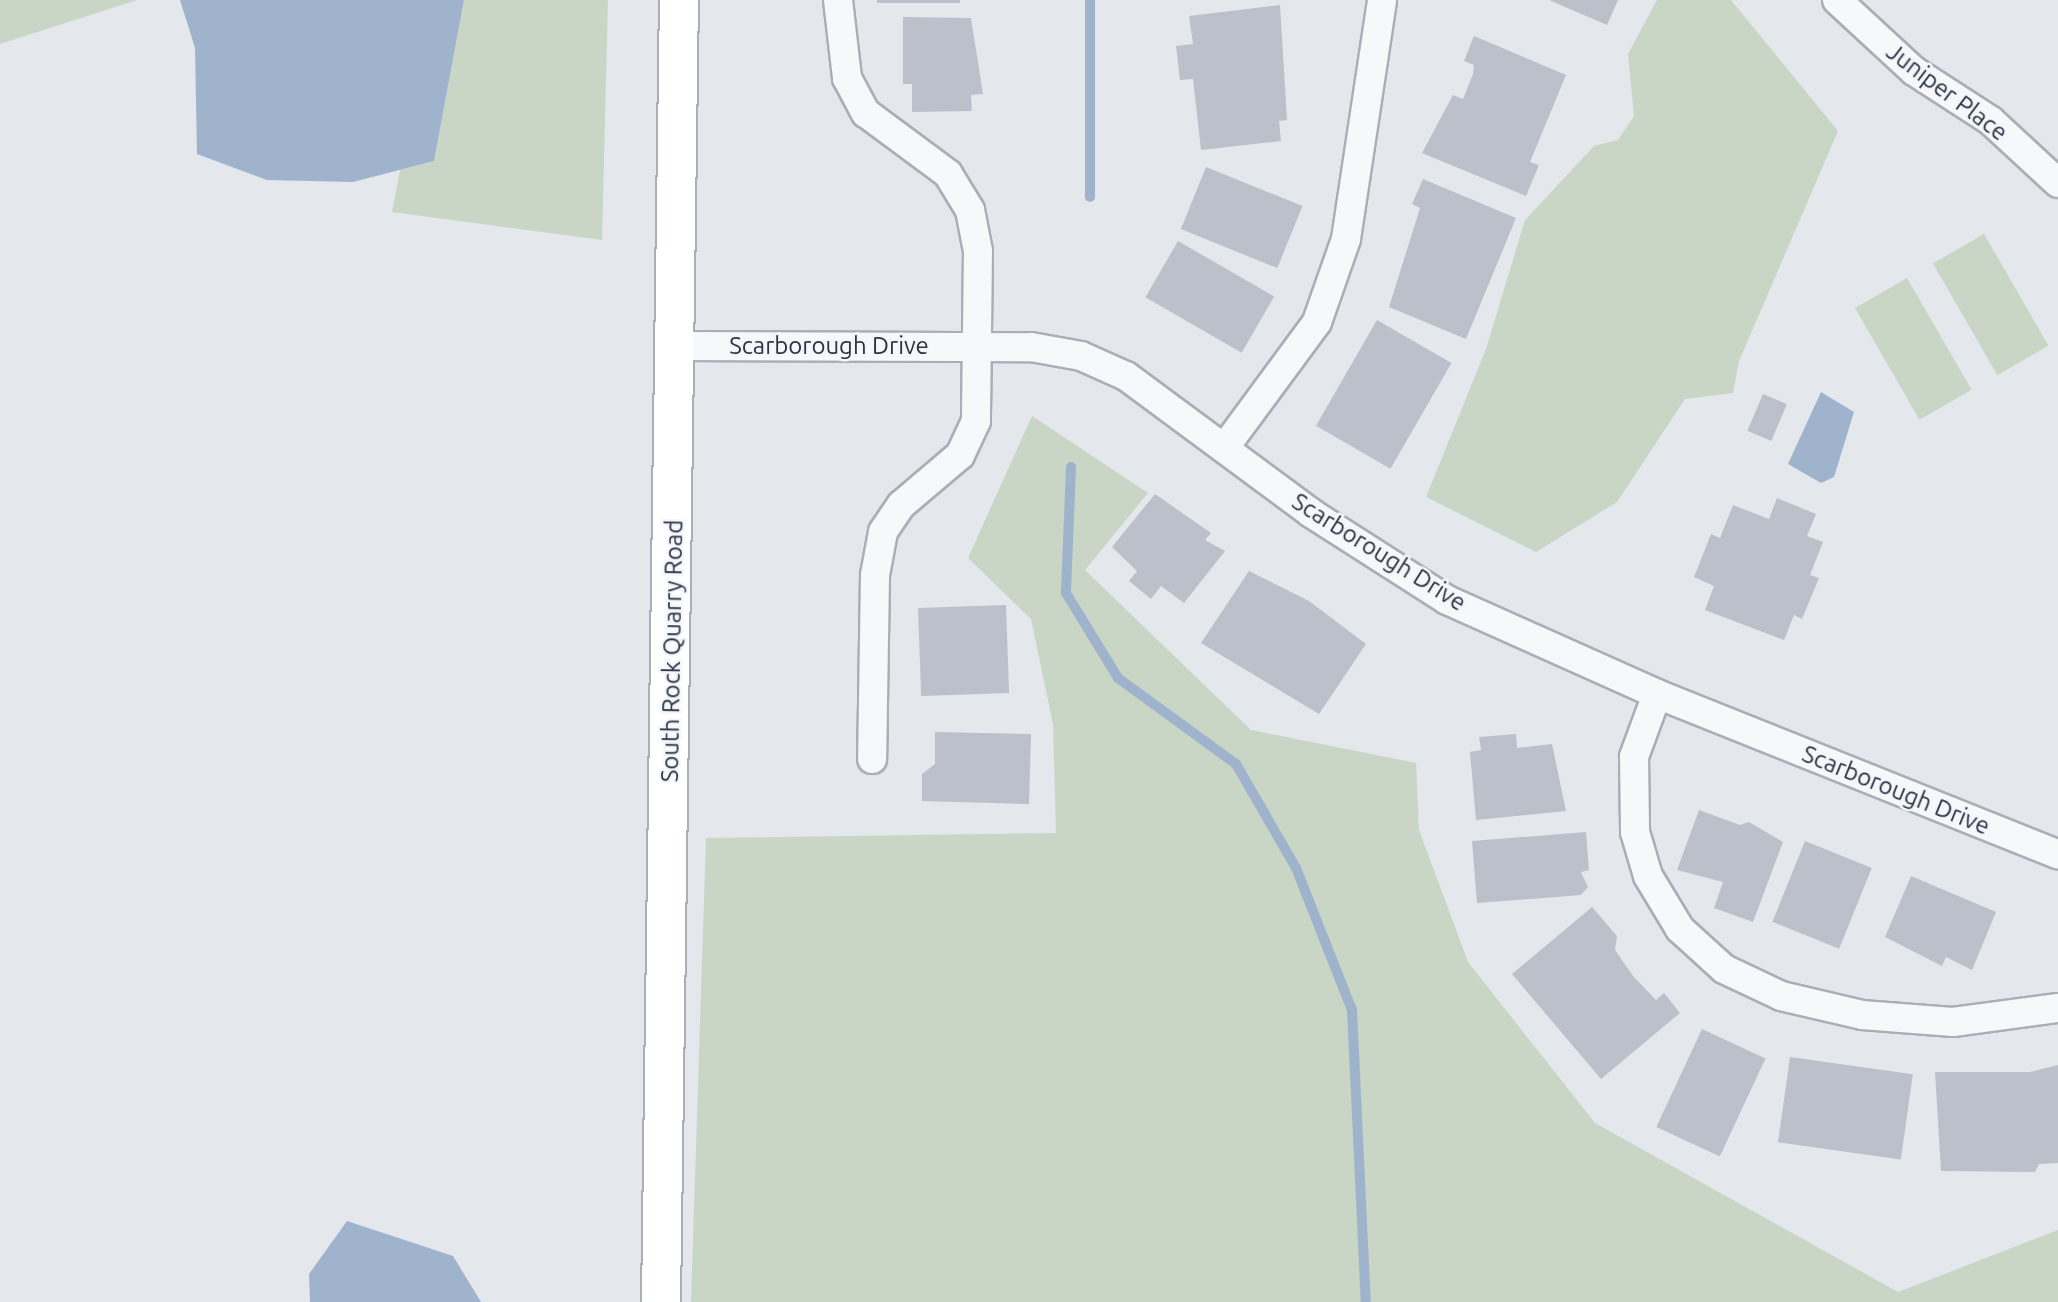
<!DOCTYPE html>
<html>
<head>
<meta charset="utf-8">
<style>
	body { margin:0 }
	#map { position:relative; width:2058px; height:1302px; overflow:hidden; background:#e4e7ec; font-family:Ubuntu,sans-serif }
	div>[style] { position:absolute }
	.green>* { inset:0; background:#c9d6c5; transform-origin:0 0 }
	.water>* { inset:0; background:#9fb4cc }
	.stream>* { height:10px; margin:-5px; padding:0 5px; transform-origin:5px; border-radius:5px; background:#9fb4cc }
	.building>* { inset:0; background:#bbc0ca; transform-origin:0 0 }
	.roads { filter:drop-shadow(2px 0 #a9aeb7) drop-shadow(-2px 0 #a9aeb7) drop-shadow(0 2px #a9aeb7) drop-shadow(0 -2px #a9aeb7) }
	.street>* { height:28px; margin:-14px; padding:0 14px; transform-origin:14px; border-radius:14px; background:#f7f8fa }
	.secondary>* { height:38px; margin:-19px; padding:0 19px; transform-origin:19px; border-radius:19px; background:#fff }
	span { translate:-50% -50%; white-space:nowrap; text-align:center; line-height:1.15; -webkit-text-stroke:5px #f4f6f9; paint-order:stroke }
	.street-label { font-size:24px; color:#2b3445 }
</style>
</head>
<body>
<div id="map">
	<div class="green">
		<i style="clip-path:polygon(0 0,137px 0,0 44px)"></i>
		<i style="clip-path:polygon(464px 0,608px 0,602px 240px,392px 212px,400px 170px,434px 161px)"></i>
		<i style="clip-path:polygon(1657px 0,1731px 0,1838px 131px,1739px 361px,1733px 393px,1685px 399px,1617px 502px,1536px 552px,1426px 497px,1486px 349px,1525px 220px,1594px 146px,1618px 140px,1634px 116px,1628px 54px)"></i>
		<i style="left:1984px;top:234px;width:129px;height:59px;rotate:60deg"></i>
		<i style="left:1907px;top:278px;width:129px;height:60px;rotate:60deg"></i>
		<i style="clip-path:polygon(1032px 416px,1148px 493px,1085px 570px,1251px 730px,1416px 763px,1419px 830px,1468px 962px,1595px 1123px,1898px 1292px,2058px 1230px,2058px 1302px,691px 1302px,706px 838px,1056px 833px,1053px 724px,1031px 619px,968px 558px)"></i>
	</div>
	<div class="water">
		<i style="clip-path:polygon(180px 0,464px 0,434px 161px,353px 182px,267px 180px,197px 154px,195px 48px)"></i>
		<i style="clip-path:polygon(1821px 392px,1854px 412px,1834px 477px,1821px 483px,1788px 464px)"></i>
		<i style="clip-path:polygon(347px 1221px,453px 1256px,481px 1302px,310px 1302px,309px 1274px)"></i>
	</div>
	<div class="stream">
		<i style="left:1090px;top:0;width:197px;rotate:90deg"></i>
		<i style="left:1071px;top:467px;width:126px;rotate:92.3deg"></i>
		<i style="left:1066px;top:593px;width:100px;rotate:58.5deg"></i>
		<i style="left:1118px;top:678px;width:146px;rotate:36.1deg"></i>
		<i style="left:1236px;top:764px;width:120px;rotate:60deg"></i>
		<i style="left:1296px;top:868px;width:153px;rotate:68.5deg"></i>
		<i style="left:1352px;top:1010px;width:292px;rotate:87.3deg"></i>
	</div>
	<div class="building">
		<i style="left:877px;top:0;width:83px;height:3px"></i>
		<i style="clip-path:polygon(1549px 0,1618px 0,1607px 25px)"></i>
		<i style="clip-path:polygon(1280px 5px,1287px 120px,1279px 121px,1281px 141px,1201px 150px,1193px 79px,1180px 80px,1176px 46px,1193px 44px,1189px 16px)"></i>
		<i style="clip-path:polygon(903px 17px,971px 18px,983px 94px,971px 95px,972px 111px,912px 112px,912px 84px,903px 84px)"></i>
		<i style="clip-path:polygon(1474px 36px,1566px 75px,1530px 162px,1539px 165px,1526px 196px,1422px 153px,1453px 95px,1463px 99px,1473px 74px,1474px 65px,1464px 61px)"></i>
		<i style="left:1206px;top:167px;width:104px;height:67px;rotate:22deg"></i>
		<i style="clip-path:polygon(1423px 179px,1516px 218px,1466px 339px,1389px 307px,1420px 208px,1412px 204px)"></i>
		<i style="left:1178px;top:241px;width:111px;height:65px;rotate:30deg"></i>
		<i style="left:1377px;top:320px;width:86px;height:122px;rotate:30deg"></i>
		<i style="left:1763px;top:394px;width:26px;height:40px;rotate:23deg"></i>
		<i style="clip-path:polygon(1155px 494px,1211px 533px,1205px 540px,1225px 551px,1184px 603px,1161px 586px,1151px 599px,1129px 581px,1137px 571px,1112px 547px)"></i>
		<i style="clip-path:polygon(1777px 498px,1816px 514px,1807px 536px,1823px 542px,1810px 575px,1819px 578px,1802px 619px,1794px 615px,1784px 640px,1705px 610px,1714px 586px,1694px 577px,1711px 534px,1720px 538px,1733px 505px,1769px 519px)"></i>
		<i style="clip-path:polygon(1249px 571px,1309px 601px,1366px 644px,1319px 714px,1201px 643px)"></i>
		<i style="left:1006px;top:605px;width:88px;height:88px;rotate:88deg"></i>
		<i style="clip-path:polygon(935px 732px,1031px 734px,1029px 804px,922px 801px,922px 774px,935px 764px)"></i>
		<i style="clip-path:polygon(1516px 734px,1517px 748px,1552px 744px,1566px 811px,1476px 820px,1470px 752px,1481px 750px,1479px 737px)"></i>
		<i style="clip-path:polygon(1699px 810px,1740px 825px,1749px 822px,1783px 842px,1753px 922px,1714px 908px,1723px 882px,1677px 870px)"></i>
		<i style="clip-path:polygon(1586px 832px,1589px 870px,1581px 872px,1588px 887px,1581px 895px,1477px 903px,1472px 841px)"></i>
		<i style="left:1805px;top:841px;width:72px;height:87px;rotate:22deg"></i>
		<i style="clip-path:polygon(1911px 876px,1996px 912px,1972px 970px,1946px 957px,1942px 966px,1885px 937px)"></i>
		<i style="clip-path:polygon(1592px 907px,1617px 936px,1615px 950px,1633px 976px,1656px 1000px,1664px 993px,1680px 1013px,1601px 1079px,1512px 974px)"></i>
		<i style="left:1702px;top:1029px;width:70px;height:108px;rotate:25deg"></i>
		<i style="left:1790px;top:1057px;width:124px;height:86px;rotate:8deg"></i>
		<i style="clip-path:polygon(2058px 1065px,2058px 1163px,2039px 1164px,2035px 1172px,1941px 1171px,1935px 1072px,2030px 1072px)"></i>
	</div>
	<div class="roads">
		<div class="street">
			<i style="left:838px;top:0;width:79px;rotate:83.4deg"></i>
			<i style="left:847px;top:78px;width:40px;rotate:62deg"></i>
			<i style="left:866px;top:113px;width:102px;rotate:36.6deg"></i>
			<i style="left:948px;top:174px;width:42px;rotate:58.6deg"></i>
			<i style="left:970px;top:210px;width:42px;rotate:79deg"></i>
			<i style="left:978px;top:251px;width:170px;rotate:90.7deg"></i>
			<i style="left:976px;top:421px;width:38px;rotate:115deg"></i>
			<i style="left:960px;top:455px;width:77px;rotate:139.7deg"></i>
			<i style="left:901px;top:505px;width:32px;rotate:124deg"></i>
			<i style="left:883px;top:532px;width:44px;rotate:100.5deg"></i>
			<i style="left:875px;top:575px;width:184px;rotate:90.9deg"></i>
			<i style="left:1837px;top:0;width:105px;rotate:42.7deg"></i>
			<i style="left:1914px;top:71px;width:92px;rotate:33deg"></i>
			<i style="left:1991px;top:121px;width:91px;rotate:42.8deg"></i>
			<i style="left:678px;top:346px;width:353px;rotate:0.2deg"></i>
			<i style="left:1031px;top:347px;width:51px;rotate:10.2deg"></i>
			<i style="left:1081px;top:356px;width:49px;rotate:24deg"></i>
			<i style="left:1126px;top:376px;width:230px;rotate:36.5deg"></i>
			<i style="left:1311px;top:513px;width:161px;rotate:32.6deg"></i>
			<i style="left:1447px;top:600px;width:230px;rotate:24.1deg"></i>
			<i style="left:1657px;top:694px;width:432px;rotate:21.8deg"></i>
			<i style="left:1225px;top:447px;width:155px;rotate:-53.6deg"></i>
			<i style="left:1317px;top:322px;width:88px;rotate:-70.7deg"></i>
			<i style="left:1346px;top:239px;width:241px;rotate:-81.4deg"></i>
			<i style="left:1657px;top:694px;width:67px;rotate:110.1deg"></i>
			<i style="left:1634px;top:757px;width:75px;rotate:89.2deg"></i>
			<i style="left:1635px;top:832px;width:46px;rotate:73.5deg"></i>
			<i style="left:1648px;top:876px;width:62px;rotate:58.9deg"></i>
			<i style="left:1680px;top:929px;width:59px;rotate:42.3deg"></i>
			<i style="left:1724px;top:969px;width:63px;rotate:25.3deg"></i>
			<i style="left:1781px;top:996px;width:83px;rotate:13.2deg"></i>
			<i style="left:1862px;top:1015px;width:91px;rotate:4.4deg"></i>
			<i style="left:1953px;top:1022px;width:106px;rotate:-7.6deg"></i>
		</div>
		<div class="secondary">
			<i style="left:661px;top:1302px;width:1302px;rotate:-89.21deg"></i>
		</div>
	</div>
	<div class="street-label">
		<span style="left:1947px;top:92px;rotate:37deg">Juniper Place</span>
		<span style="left:829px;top:346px">Scarborough Drive</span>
		<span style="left:1379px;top:552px;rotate:32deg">Scarborough Drive</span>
		<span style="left:672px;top:651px;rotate:-89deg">South Rock Quarry Road</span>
		<span style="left:1896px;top:790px;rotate:22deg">Scarborough Drive</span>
	</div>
</div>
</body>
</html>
